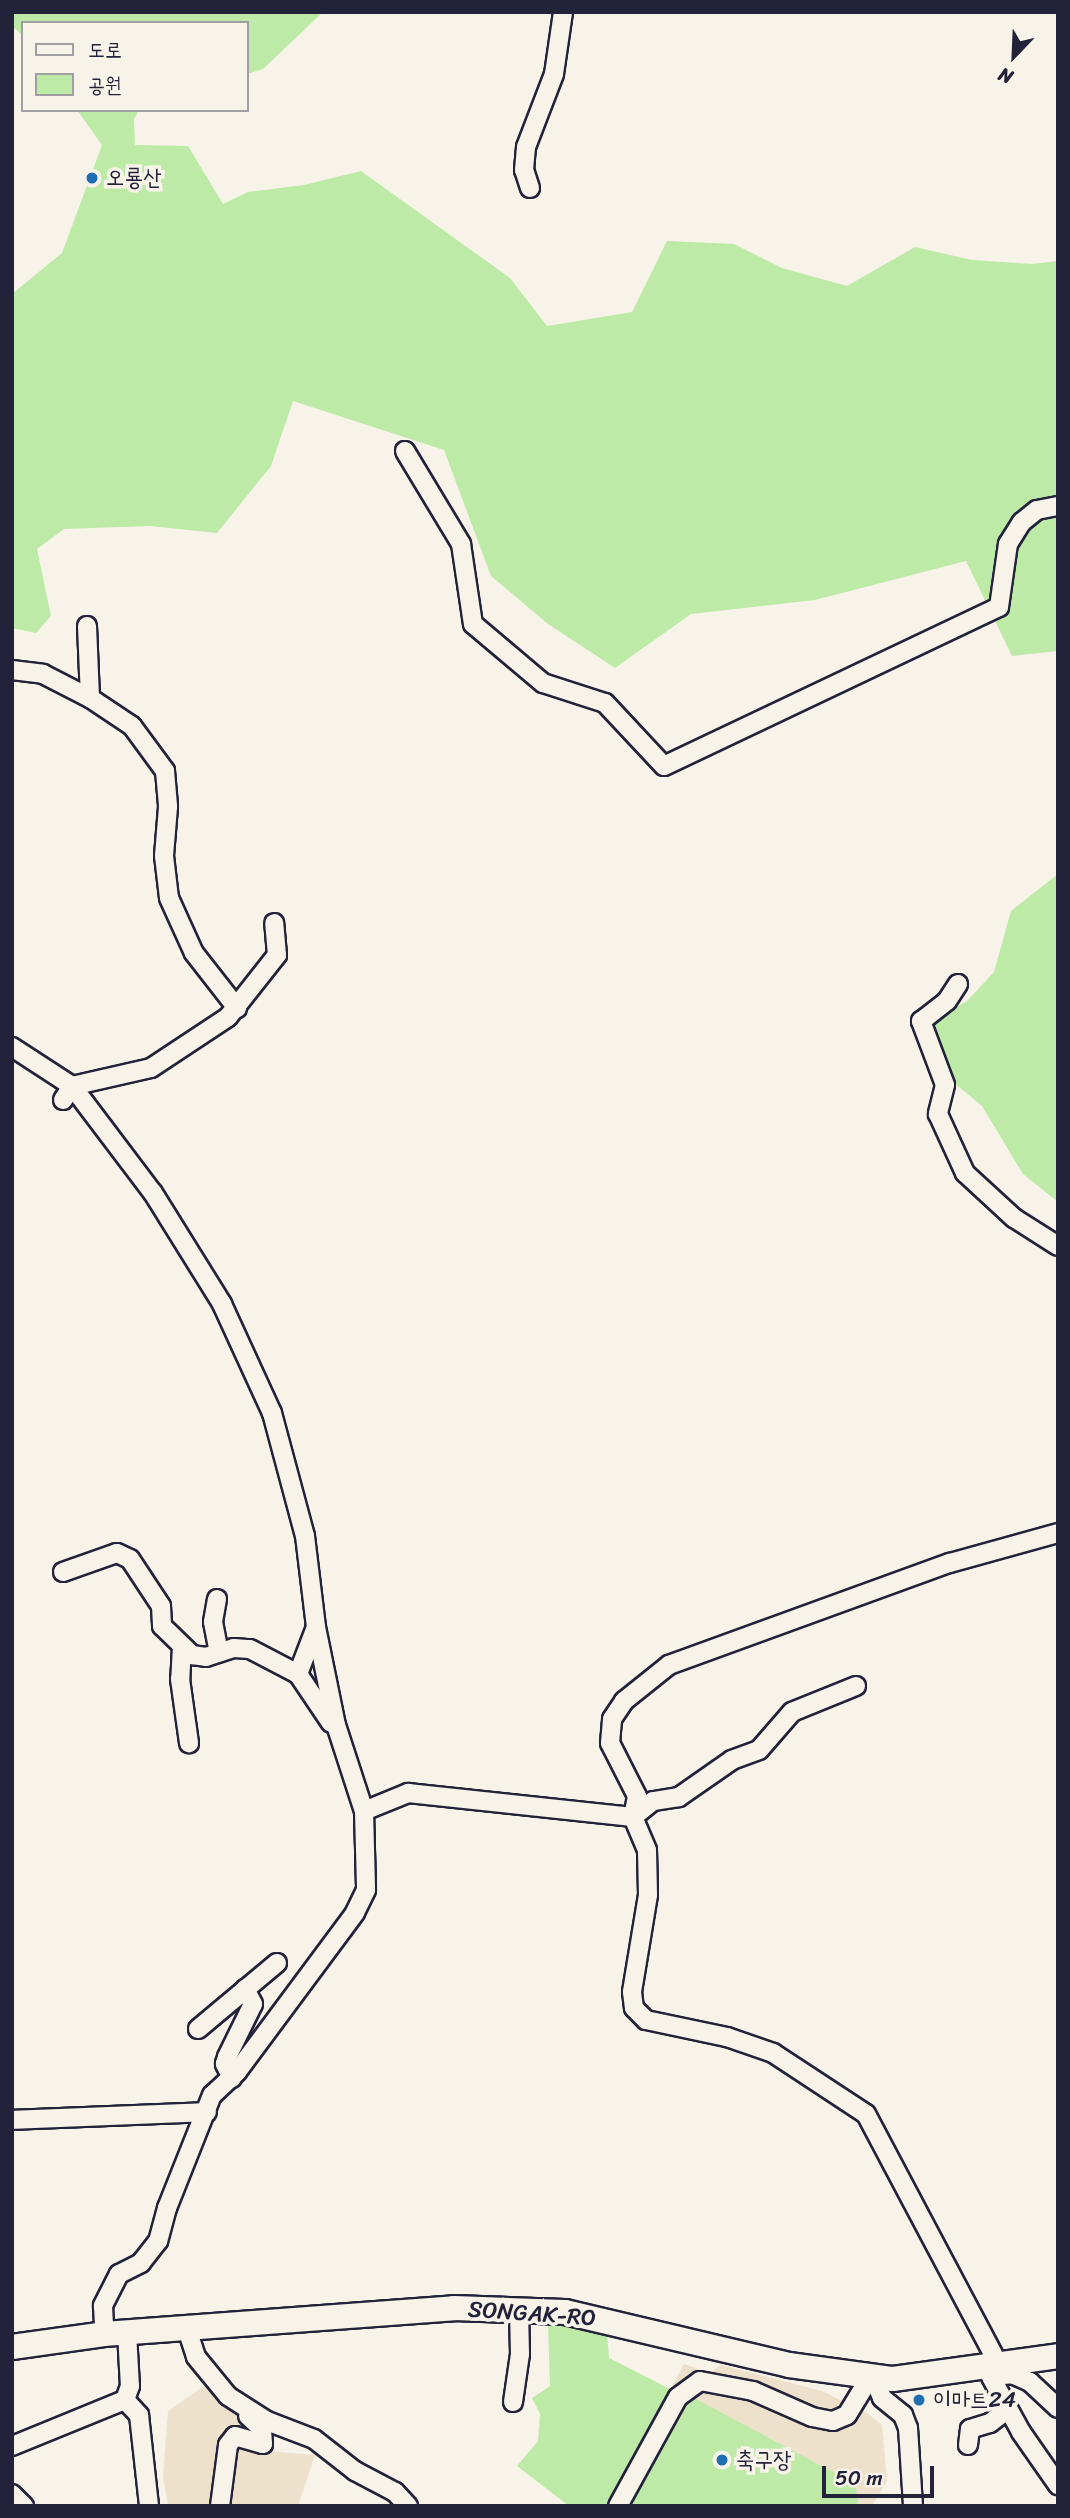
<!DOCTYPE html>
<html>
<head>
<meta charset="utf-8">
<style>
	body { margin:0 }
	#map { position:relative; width:1070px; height:2518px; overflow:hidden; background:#f7f3e8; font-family:Sriracha,"Poor Story",sans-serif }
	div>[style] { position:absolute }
	.built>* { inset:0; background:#eee1cc }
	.green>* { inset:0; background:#beeaa7 }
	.roads { filter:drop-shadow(2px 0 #22223b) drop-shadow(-2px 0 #22223b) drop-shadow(0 2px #22223b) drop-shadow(0 -2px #22223b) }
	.street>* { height:18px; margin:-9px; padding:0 9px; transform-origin:9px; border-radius:9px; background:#f7f3e8 }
	.secondary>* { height:24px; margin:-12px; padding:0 12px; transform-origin:12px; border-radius:12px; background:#f7f3e8 }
	.dots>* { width:19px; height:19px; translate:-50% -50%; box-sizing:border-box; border:4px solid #f7f3e8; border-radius:50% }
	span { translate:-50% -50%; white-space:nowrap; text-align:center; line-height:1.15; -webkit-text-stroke:7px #f7f3e8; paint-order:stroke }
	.poi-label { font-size:23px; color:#22223b }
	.left { translate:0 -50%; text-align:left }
	.street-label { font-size:23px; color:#22223b }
	.frame { position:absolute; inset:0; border:14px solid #22223b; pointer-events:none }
	.legend { position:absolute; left:21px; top:21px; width:228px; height:91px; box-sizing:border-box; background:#f7f3e8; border:2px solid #a29fa3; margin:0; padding:9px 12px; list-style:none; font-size:21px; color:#22223b }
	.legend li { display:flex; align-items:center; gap:14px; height:35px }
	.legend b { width:35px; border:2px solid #a29fa3 }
	.north { position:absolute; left:979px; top:21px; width:70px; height:70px; -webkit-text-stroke:5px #f7f3e8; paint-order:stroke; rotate:203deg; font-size:19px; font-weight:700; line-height:28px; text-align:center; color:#22223b }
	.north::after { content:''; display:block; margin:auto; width:24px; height:32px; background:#22223b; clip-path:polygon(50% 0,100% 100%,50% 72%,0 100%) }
	.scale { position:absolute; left:822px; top:2466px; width:112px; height:32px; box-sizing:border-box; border:4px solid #22223b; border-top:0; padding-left:9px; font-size:21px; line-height:24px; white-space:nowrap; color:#22223b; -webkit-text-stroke:5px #f7f3e8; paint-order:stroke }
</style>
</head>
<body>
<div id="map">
	<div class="built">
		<i style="clip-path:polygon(684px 2364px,710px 2373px,721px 2365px,822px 2391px,867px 2413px,882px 2425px,887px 2481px,872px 2506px,607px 2506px)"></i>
		<i style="clip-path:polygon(207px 2384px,271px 2428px,268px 2451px,315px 2455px,298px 2506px,168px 2506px,163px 2477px,168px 2411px)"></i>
	</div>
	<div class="green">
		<i style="clip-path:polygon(12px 12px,323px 12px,263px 69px,247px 74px,247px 23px,23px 23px,23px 36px,12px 26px)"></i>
		<i style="clip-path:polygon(77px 110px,139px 110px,134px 119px,135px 145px,188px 146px,223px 204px,248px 192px,304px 185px,361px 171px,510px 278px,547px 326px,632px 312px,667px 241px,734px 244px,782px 268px,847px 286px,915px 247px,972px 260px,1032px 264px,1058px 261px,1058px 651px,1012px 656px,966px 561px,815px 600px,691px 614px,615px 668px,548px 624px,491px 576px,444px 450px,293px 401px,271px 466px,217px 533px,150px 526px,64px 529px,37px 549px,51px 616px,36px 633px,12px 628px,12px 294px,62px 253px,102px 145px)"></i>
		<i style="clip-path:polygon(1058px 874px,1058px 1202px,1023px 1174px,982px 1106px,953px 1082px,932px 1020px,967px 1001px,994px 972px,1011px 911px)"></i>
		<i style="clip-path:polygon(548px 2323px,607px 2333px,609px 2358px,670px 2389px,607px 2506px,569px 2506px,517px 2466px,538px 2441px,540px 2414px,532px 2398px,550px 2386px)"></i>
		<i style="clip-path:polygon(696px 2399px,848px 2480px,856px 2487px,858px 2506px,631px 2506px,688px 2404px)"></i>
	</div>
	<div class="roads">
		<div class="street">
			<i style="left:530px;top:188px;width:19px;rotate:-108deg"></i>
			<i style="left:524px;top:170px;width:23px;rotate:-85deg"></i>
			<i style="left:526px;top:147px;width:78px;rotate:-69deg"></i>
			<i style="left:554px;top:74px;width:63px;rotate:-81.7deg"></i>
			<i style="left:405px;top:451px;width:109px;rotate:58.9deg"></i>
			<i style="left:461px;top:544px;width:81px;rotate:81.5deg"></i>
			<i style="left:473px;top:624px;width:92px;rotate:40.1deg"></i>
			<i style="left:543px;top:683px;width:65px;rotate:17.9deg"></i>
			<i style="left:605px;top:703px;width:86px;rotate:46.9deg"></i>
			<i style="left:664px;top:766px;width:371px;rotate:-25.4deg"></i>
			<i style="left:999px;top:607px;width:64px;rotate:-81.9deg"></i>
			<i style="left:1008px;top:544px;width:26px;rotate:-58deg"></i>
			<i style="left:1022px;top:522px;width:19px;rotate:-39deg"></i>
			<i style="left:1037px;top:510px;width:21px;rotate:-11deg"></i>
			<i style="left:87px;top:626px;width:72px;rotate:87.6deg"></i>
			<i style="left:12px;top:670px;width:31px;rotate:7deg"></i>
			<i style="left:43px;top:674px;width:53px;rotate:27.1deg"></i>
			<i style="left:90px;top:698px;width:50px;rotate:33.7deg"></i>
			<i style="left:132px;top:726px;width:56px;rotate:53.7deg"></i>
			<i style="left:165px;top:771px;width:36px;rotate:85deg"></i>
			<i style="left:168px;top:807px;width:49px;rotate:94.7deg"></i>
			<i style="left:164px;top:856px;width:42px;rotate:83.2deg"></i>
			<i style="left:169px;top:898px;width:60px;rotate:65.6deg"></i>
			<i style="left:194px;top:953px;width:70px;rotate:52deg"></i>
			<i style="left:958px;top:984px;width:20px;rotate:123deg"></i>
			<i style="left:947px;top:1001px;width:33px;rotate:142deg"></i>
			<i style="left:921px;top:1021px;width:68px;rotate:69.4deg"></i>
			<i style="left:945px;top:1085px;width:30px;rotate:104deg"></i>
			<i style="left:938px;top:1114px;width:65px;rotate:65.4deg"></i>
			<i style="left:965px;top:1173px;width:67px;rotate:42.6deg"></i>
			<i style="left:1014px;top:1218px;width:52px;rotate:32.5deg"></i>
			<i style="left:12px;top:1047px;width:72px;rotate:33deg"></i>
			<i style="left:72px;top:1086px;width:134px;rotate:52.9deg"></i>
			<i style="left:153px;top:1193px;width:131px;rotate:58.1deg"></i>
			<i style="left:222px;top:1304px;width:120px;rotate:65.4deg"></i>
			<i style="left:272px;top:1413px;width:127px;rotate:75deg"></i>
			<i style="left:305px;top:1536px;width:92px;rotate:83.1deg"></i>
			<i style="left:316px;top:1627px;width:100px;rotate:78.5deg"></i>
			<i style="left:336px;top:1725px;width:90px;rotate:72deg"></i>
			<i style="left:364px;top:1811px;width:79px;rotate:88.5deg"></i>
			<i style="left:366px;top:1890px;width:25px;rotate:116deg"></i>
			<i style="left:355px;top:1913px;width:198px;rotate:126.6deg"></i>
			<i style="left:237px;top:2072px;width:34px;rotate:137deg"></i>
			<i style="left:212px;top:2095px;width:122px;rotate:111.7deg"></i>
			<i style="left:167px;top:2208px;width:34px;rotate:105deg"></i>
			<i style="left:158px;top:2241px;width:28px;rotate:128deg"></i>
			<i style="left:141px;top:2263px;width:25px;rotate:153deg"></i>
			<i style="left:119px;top:2274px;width:36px;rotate:117deg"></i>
			<i style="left:103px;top:2306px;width:19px;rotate:87deg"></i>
			<i style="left:63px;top:1100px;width:17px;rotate:-57deg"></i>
			<i style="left:72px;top:1086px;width:81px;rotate:-12.8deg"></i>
			<i style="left:151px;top:1068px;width:92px;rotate:-33.5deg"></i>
			<i style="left:228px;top:1017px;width:79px;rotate:-51.7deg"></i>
			<i style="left:277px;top:955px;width:32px;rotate:-95deg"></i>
			<i style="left:63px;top:1572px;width:57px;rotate:-19.4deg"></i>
			<i style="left:117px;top:1553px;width:14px;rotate:25deg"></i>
			<i style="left:130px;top:1559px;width:56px;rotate:56.6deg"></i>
			<i style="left:161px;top:1606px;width:20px;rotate:87deg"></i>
			<i style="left:162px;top:1626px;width:42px;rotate:44deg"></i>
			<i style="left:192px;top:1655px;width:14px;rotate:8deg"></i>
			<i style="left:206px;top:1657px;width:29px;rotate:-18deg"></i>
			<i style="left:234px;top:1648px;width:16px;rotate:4deg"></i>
			<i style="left:250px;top:1649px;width:54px;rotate:27.5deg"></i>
			<i style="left:298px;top:1674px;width:50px;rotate:-69deg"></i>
			<i style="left:217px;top:1599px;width:23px;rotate:100deg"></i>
			<i style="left:213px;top:1622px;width:31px;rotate:79deg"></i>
			<i style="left:182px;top:1646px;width:33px;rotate:93deg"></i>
			<i style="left:180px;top:1679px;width:65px;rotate:82deg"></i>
			<i style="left:298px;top:1674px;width:59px;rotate:56deg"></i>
			<i style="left:856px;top:1686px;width:69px;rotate:157.9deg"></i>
			<i style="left:792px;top:1712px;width:50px;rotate:131deg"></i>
			<i style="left:759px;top:1750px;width:29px;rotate:160deg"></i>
			<i style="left:732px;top:1760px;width:65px;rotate:145.1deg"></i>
			<i style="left:679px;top:1797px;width:26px;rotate:171deg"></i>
			<i style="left:653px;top:1801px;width:26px;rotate:141deg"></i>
			<i style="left:633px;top:1817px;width:36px;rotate:67deg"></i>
			<i style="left:647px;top:1850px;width:45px;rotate:88.7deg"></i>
			<i style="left:648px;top:1895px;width:98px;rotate:99.4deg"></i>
			<i style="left:632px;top:1992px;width:16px;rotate:83deg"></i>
			<i style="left:634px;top:2008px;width:17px;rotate:45deg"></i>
			<i style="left:646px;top:2020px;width:83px;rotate:11.9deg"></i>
			<i style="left:727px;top:2037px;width:49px;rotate:19.2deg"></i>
			<i style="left:773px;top:2053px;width:111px;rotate:33.3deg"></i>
			<i style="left:866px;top:2114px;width:272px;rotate:62.1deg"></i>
			<i style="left:364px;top:1811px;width:48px;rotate:-22.2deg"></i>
			<i style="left:408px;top:1793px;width:226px;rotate:6.1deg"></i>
			<i style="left:633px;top:1817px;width:21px;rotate:-79deg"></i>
			<i style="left:637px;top:1796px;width:59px;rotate:-117deg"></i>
			<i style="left:610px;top:1743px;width:24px;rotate:-85deg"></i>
			<i style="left:612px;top:1719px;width:22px;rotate:-56deg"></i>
			<i style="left:624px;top:1701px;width:58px;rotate:-38.7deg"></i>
			<i style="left:669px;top:1665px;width:299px;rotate:-20deg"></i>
			<i style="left:950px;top:1563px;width:112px;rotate:-15.5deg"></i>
			<i style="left:198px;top:2029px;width:103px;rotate:-39.9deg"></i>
			<i style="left:232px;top:2078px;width:16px;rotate:-117deg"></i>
			<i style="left:225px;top:2064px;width:7px;rotate:-74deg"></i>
			<i style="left:227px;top:2057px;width:59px;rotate:-63.9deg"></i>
			<i style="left:253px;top:2004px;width:17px;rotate:-118deg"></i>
			<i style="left:12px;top:2120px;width:195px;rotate:-2.3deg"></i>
			<i style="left:187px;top:2329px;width:29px;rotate:72deg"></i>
			<i style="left:196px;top:2357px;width:50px;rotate:50.6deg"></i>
			<i style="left:228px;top:2396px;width:46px;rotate:32.7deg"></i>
			<i style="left:267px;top:2421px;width:50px;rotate:21deg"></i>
			<i style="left:314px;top:2439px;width:52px;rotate:38deg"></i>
			<i style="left:355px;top:2471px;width:45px;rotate:27.7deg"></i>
			<i style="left:395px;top:2492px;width:19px;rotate:47deg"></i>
			<i style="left:127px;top:2333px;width:53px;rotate:86.8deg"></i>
			<i style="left:130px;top:2386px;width:15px;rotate:110deg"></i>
			<i style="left:125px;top:2400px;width:21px;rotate:47deg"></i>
			<i style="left:139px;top:2415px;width:92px;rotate:83.7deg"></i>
			<i style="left:872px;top:2374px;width:26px;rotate:67deg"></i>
			<i style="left:882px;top:2398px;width:27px;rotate:39deg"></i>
			<i style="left:903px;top:2415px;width:14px;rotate:69deg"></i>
			<i style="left:908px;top:2428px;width:78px;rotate:86.3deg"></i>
			<i style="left:991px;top:2376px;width:21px;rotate:-5deg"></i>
			<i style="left:1012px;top:2374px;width:20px;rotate:24deg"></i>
			<i style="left:1030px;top:2382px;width:38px;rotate:43deg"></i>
			<i style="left:991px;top:2377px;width:63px;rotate:61.4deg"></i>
			<i style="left:1021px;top:2432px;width:65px;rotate:55.1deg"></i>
			<i style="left:513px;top:2402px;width:49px;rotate:-81.7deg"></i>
			<i style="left:520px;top:2354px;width:45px;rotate:-91.3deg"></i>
			<i style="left:968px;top:2445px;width:16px;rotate:-83deg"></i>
			<i style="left:970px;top:2429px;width:21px;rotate:-17deg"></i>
			<i style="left:990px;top:2423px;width:23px;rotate:-38deg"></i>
			<i style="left:12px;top:2446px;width:122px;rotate:-22.2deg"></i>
			<i style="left:12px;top:2494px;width:17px;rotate:45deg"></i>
			<i style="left:220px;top:2506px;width:62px;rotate:-82.5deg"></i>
			<i style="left:228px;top:2445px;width:11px;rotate:-52deg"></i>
			<i style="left:235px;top:2436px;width:29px;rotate:16deg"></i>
			<i style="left:263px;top:2444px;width:15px;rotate:-94deg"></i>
			<i style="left:262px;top:2429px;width:19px;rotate:-137deg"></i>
			<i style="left:618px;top:2506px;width:124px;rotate:-61.2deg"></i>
			<i style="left:678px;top:2397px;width:27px;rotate:-36deg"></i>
			<i style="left:700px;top:2381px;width:54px;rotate:10.7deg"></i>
			<i style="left:753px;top:2391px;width:64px;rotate:23.8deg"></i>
			<i style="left:812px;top:2417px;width:21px;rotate:11deg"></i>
			<i style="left:833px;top:2421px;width:15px;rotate:-23deg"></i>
			<i style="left:847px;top:2415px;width:48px;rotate:-58.6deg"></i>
		</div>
		<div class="secondary">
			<i style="left:12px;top:2347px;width:93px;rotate:-8deg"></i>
			<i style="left:104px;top:2334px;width:351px;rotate:-4.2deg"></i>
			<i style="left:454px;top:2308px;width:111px;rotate:2.1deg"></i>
			<i style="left:565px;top:2312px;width:230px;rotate:13.3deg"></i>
			<i style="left:789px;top:2365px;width:105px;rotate:7.7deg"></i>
			<i style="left:893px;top:2379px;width:167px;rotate:-7.9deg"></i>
		</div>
	</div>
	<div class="dots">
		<i style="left:92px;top:178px;background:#1f6fb2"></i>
		<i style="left:919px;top:2400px;background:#1f6fb2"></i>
		<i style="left:722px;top:2460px;background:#1f6fb2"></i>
	</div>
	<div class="poi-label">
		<span class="left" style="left:106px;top:178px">오룡산</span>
		<span class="left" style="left:933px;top:2400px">이마트24</span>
		<span class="left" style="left:736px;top:2460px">축구장</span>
	</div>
	<div class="street-label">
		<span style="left:532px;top:2314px;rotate:4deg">SONGAK-RO</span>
	</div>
	<div class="frame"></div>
	<ul class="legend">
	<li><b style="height:9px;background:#f7f3e8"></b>도로</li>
	<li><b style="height:19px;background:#beeaa7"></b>공원</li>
	</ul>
	<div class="north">N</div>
	<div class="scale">50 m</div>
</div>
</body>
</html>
